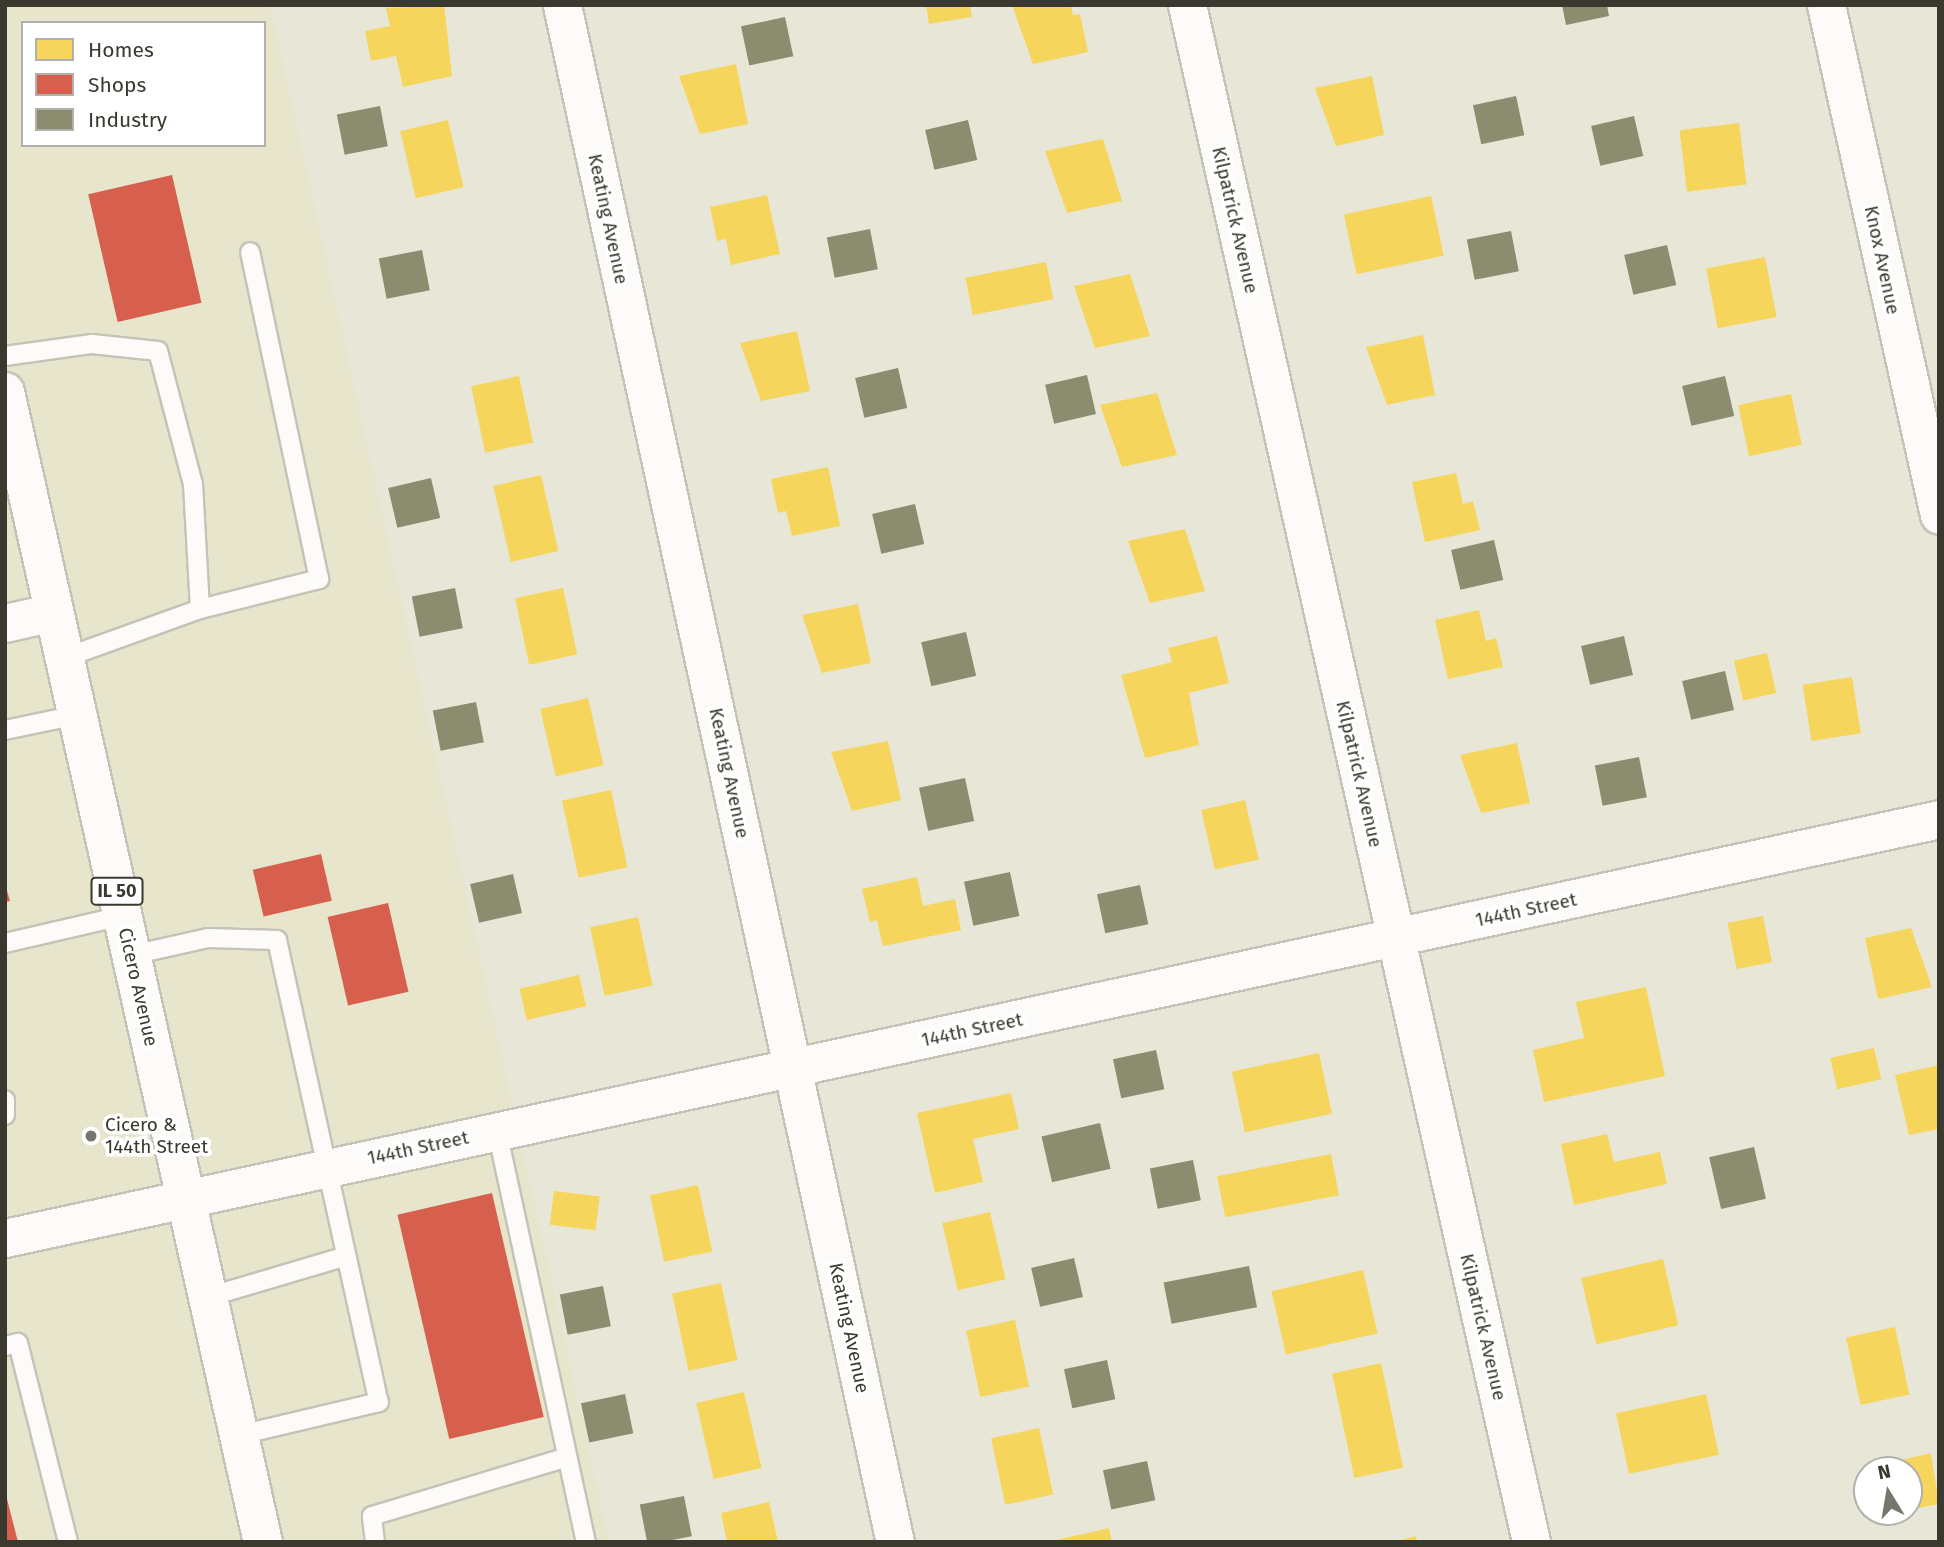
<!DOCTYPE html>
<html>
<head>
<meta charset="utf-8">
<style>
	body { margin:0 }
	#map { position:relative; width:1944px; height:1547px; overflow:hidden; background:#e8e6d7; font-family:"Fira Sans",sans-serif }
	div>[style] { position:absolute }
	.built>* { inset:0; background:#e7e5cb }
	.homes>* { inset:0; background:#f6d55c; transform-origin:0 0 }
	.shops>* { inset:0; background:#d6604d; transform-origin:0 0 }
	.industry>* { inset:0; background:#8c8c6e; transform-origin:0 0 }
	.roads { filter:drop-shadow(2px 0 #c4c3b7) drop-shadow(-2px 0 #c4c3b7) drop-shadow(0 2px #c4c3b7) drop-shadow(0 -2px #c4c3b7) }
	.service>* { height:18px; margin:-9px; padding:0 9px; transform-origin:9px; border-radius:9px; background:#fcfbf9 }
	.minor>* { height:37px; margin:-18.5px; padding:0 18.5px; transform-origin:18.5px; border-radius:18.5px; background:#fcfbf9 }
	.primary>* { height:38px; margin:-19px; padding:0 19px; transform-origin:19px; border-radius:19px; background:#fcfbf9 }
	.dots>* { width:19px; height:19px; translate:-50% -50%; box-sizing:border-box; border:4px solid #fff; border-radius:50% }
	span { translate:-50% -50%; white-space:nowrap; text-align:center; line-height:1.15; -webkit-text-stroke:7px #fff; paint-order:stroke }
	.shield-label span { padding:2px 5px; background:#fff; border:2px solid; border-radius:5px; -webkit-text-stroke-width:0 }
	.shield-label { font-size:18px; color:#3a392f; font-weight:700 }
	.street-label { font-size:19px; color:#3a392f }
	.poi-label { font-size:19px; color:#3a392f }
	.left { translate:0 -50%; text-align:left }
	.frame { position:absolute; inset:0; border:7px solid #3a392f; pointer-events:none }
	.legend { position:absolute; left:21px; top:21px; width:245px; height:126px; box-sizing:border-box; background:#fff; border:2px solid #b0b0ac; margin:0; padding:9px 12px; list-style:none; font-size:21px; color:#3a392f }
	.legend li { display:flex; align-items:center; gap:14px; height:35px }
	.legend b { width:35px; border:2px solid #b0b0ac }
	.north { position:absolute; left:1853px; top:1456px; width:70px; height:70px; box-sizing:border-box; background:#fff; border:2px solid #b0b0ac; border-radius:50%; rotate:349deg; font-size:19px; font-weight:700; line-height:28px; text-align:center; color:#3a392f }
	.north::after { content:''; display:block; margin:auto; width:24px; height:32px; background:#77766a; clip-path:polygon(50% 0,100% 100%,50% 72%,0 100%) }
</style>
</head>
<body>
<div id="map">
	<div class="built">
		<i style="clip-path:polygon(evenodd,5px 5px,270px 5px,609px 1542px,5px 1542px,5px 5px,23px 23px,264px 23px,264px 145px,23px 145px,23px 23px)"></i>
	</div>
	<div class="homes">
		<i style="clip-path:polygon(444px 5px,452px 76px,403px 87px,396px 56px,371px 61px,365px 31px,390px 26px,386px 8px)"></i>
		<i style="clip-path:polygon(926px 5px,970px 5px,972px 17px,929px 24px)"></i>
		<i style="clip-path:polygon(1012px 5px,1071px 5px,1073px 15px,1080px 14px,1088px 52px,1033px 64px)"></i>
		<i style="clip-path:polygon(736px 64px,748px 124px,700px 134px,679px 76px)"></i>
		<i style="clip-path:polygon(1372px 76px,1384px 135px,1336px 146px,1315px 88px)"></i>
		<i style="left:448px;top:120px;width:69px;height:49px;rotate:77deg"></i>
		<i style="left:1739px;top:123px;width:62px;height:60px;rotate:83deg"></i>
		<i style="clip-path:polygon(1103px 139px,1122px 201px,1067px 213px,1045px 151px)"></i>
		<i style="clip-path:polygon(767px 195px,780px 254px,731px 265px,726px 239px,717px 241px,710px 207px)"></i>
		<i style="left:1431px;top:196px;width:61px;height:89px;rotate:78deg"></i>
		<i style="left:1765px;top:257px;width:61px;height:60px;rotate:79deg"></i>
		<i style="left:1046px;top:262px;width:38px;height:82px;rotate:79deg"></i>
		<i style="clip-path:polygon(1130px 274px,1150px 336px,1095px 348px,1074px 286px)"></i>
		<i style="clip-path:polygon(797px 331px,810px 391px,761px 401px,740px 343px)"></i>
		<i style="clip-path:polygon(1423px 335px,1435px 395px,1387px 405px,1366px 347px)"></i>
		<i style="left:519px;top:376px;width:68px;height:49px;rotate:78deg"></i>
		<i style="clip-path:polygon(1157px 393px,1177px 455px,1122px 467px,1100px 405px)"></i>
		<i style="left:1791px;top:394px;width:52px;height:54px;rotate:78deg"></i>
		<i style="clip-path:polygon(828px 467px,840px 526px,792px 536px,786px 511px,778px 513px,771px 479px)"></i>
		<i style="clip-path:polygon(1456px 473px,1463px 504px,1473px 501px,1480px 530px,1425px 542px,1412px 482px)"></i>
		<i style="left:541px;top:475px;width:78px;height:49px;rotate:77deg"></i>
		<i style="clip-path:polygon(1185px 529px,1205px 591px,1150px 603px,1128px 541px)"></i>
		<i style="left:563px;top:588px;width:68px;height:49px;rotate:78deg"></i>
		<i style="clip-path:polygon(858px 604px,871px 663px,822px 673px,802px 615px)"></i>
		<i style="clip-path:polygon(1479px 610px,1486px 641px,1496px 638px,1503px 667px,1448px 679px,1435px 620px)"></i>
		<i style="clip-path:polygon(1217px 636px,1229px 683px,1189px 693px,1199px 745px,1145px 758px,1121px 675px,1172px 662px,1168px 648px)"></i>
		<i style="left:1767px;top:653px;width:41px;height:34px;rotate:77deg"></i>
		<i style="left:1852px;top:677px;width:57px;height:50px;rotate:81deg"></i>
		<i style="left:588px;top:698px;width:69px;height:49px;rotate:77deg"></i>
		<i style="clip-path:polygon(888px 741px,901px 800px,852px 811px,831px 752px)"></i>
		<i style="clip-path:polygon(1517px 743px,1530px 803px,1481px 813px,1460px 755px)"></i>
		<i style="left:611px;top:790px;width:79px;height:50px;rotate:78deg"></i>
		<i style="left:1245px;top:800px;width:61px;height:45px;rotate:77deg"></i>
		<i style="clip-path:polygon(917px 877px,923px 906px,955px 899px,961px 930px,883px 946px,877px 920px,870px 922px,862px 889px)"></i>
		<i style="left:1763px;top:916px;width:47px;height:36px;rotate:79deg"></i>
		<i style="left:638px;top:917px;width:70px;height:49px;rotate:78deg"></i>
		<i style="clip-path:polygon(1911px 928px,1932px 987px,1878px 999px,1865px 938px)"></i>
		<i style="left:579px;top:975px;width:32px;height:61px;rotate:77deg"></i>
		<i style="clip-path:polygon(1646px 987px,1665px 1076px,1544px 1102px,1533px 1050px,1584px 1038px,1576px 1002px)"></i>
		<i style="left:1874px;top:1048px;width:32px;height:45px;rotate:77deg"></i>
		<i style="left:1319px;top:1053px;width:62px;height:89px;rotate:78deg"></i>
		<i style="clip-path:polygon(1939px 1065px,1939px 1129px,1909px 1135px,1895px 1075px)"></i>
		<i style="clip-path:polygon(1011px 1093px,1019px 1129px,973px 1139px,983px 1182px,935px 1193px,917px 1113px)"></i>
		<i style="clip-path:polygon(1607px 1134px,1614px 1162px,1660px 1152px,1667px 1184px,1574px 1205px,1561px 1144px)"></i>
		<i style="left:1331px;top:1154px;width:42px;height:116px;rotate:79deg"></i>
		<i style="left:698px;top:1185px;width:68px;height:49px;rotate:78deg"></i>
		<i style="left:554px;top:1191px;width:46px;height:34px;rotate:7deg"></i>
		<i style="left:990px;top:1212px;width:69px;height:49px;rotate:77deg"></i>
		<i style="left:1663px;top:1259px;width:68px;height:84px;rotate:77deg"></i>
		<i style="left:1363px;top:1270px;width:65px;height:94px;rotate:77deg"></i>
		<i style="left:721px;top:1283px;width:79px;height:50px;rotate:78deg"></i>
		<i style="left:1015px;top:1320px;width:68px;height:50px;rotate:78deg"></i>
		<i style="left:1895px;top:1327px;width:69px;height:50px;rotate:78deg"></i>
		<i style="left:1381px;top:1363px;width:107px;height:50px;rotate:78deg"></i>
		<i style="left:744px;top:1392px;width:78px;height:49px;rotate:77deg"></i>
		<i style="left:1706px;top:1394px;width:62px;height:92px;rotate:78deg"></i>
		<i style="left:1039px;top:1428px;width:68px;height:49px;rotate:78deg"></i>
		<i style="clip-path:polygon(1931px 1453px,1939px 1504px,1909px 1510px,1909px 1470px,1872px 1467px)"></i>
		<i style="clip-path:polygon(769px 1502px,778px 1542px,727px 1542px,721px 1513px)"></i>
		<i style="clip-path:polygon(1109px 1528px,1112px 1542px,1052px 1542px,1052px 1541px)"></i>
		<i style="clip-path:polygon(1416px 1536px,1417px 1542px,1397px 1542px,1397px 1541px)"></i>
	</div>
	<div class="shops">
		<i style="left:172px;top:175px;width:131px;height:86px;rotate:77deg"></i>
		<i style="left:321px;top:854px;width:48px;height:70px;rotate:77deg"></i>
		<i style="clip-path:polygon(5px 884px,10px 901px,5px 902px)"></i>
		<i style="left:388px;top:903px;width:91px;height:62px;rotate:77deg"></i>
		<i style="left:492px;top:1193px;width:230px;height:97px;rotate:77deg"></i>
		<i style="clip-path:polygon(6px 1495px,18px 1542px,5px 1542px)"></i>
	</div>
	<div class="industry">
		<i style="clip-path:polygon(1562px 5px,1607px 5px,1609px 16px,1566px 25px)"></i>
		<i style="left:785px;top:17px;width:40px;height:45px;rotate:78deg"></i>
		<i style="left:1516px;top:96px;width:40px;height:44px;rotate:78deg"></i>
		<i style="left:380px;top:106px;width:41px;height:44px;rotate:79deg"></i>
		<i style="left:1634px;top:116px;width:41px;height:44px;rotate:77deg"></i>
		<i style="left:968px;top:120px;width:41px;height:44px;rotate:77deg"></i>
		<i style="left:870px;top:229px;width:41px;height:44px;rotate:79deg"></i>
		<i style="left:1511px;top:231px;width:41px;height:45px;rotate:79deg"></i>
		<i style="left:1667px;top:245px;width:41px;height:44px;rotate:77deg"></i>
		<i style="left:422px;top:250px;width:41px;height:44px;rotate:79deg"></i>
		<i style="left:898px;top:368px;width:41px;height:44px;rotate:77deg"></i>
		<i style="left:1087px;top:375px;width:40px;height:43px;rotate:77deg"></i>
		<i style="left:1725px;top:376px;width:41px;height:44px;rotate:77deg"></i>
		<i style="left:431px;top:478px;width:41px;height:44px;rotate:77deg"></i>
		<i style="left:915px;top:504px;width:41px;height:44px;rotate:77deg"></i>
		<i style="left:1494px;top:540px;width:41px;height:44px;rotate:77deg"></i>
		<i style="left:455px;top:588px;width:41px;height:44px;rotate:79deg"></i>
		<i style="left:966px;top:632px;width:45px;height:46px;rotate:77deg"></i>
		<i style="left:1624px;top:636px;width:40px;height:44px;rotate:77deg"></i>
		<i style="left:1725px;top:671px;width:40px;height:44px;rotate:77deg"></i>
		<i style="left:476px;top:702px;width:41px;height:44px;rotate:79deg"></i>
		<i style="left:1639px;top:757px;width:41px;height:45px;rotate:79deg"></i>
		<i style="left:965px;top:778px;width:44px;height:47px;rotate:78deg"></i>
		<i style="left:1010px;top:872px;width:45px;height:47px;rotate:78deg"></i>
		<i style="left:513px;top:874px;width:40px;height:44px;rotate:77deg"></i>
		<i style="left:1140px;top:885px;width:40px;height:44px;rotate:78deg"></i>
		<i style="left:1156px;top:1050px;width:40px;height:44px;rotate:78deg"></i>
		<i style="left:1100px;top:1123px;width:47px;height:60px;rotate:77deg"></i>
		<i style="left:1754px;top:1147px;width:53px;height:46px;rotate:77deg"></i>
		<i style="left:1193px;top:1160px;width:41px;height:44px;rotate:79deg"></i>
		<i style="left:1074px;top:1258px;width:40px;height:44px;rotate:77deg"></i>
		<i style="left:1249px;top:1266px;width:42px;height:87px;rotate:79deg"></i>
		<i style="left:603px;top:1286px;width:41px;height:44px;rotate:79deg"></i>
		<i style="left:1107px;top:1360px;width:40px;height:44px;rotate:78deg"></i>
		<i style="left:625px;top:1394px;width:40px;height:45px;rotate:78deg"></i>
		<i style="left:1147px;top:1461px;width:40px;height:45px;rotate:78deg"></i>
		<i style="left:684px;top:1496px;width:41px;height:45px;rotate:79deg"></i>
	</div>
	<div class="roads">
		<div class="service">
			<i style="left:5px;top:356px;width:88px;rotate:-7.9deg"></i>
			<i style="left:92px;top:344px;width:66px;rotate:6.1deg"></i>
			<i style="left:158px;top:351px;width:138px;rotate:75.3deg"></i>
			<i style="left:193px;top:484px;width:125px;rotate:86.8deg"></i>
			<i style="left:64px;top:658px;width:145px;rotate:-19.8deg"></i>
			<i style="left:200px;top:609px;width:123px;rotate:-14.1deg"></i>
			<i style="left:319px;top:579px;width:334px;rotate:-101.9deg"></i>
			<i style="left:5px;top:730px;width:74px;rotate:-11.8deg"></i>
			<i style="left:5px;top:943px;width:120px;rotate:-13deg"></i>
			<i style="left:132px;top:955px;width:78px;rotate:-12.6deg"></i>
			<i style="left:208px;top:938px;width:69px;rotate:1.7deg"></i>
			<i style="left:277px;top:940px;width:473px;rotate:77.6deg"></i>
			<i style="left:379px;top:1402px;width:144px;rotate:166.7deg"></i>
			<i style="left:5px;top:1100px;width:15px;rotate:90deg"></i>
			<i style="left:497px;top:1131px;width:421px;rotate:77.8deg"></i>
			<i style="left:208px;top:1297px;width:144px;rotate:-16.5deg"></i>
			<i style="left:5px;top:1346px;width:13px;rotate:-13deg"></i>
			<i style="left:18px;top:1343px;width:205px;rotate:75.9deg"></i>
			<i style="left:375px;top:1542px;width:26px;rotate:-97deg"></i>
			<i style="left:372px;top:1516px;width:204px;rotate:-16.8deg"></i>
		</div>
		<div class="minor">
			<i style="left:562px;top:5px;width:1573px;rotate:77.78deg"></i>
			<i style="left:1187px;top:5px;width:1575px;rotate:77.38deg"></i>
			<i style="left:1826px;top:5px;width:522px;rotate:77.51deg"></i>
			<i style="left:5px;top:623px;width:50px;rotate:-12.7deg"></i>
			<i style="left:5px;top:1238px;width:1979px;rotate:-12.22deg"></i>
		</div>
		<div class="primary">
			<i style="left:5px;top:392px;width:1179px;rotate:77.36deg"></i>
		</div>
	</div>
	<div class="dots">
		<i style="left:91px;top:1136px;background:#77766a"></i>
	</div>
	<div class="shield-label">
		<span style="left:117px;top:891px">IL 50</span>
	</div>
	<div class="street-label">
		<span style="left:608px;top:219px;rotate:78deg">Keating Avenue</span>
		<span style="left:1235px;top:220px;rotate:77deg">Kilpatrick Avenue</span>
		<span style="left:1882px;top:260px;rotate:78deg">Knox Avenue</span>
		<span style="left:729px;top:773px;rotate:78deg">Keating Avenue</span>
		<span style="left:1359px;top:774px;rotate:77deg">Kilpatrick Avenue</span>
		<span style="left:1526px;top:910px;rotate:-12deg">144th Street</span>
		<span style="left:138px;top:987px;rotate:77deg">Cicero Avenue</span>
		<span style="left:972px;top:1030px;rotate:-12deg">144th Street</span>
		<span style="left:418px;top:1148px;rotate:-12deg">144th Street</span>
		<span style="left:1483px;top:1327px;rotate:77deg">Kilpatrick Avenue</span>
		<span style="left:849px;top:1328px;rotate:78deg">Keating Avenue</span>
	</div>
	<div class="poi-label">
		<span class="left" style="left:105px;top:1136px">Cicero &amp;<br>144th Street</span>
	</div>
	<div class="frame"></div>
	<ul class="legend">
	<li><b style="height:19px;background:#f6d55c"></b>Homes</li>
	<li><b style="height:19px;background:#d6604d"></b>Shops</li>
	<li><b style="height:19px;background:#8c8c6e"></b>Industry</li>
	</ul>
	<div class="north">N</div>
</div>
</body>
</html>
